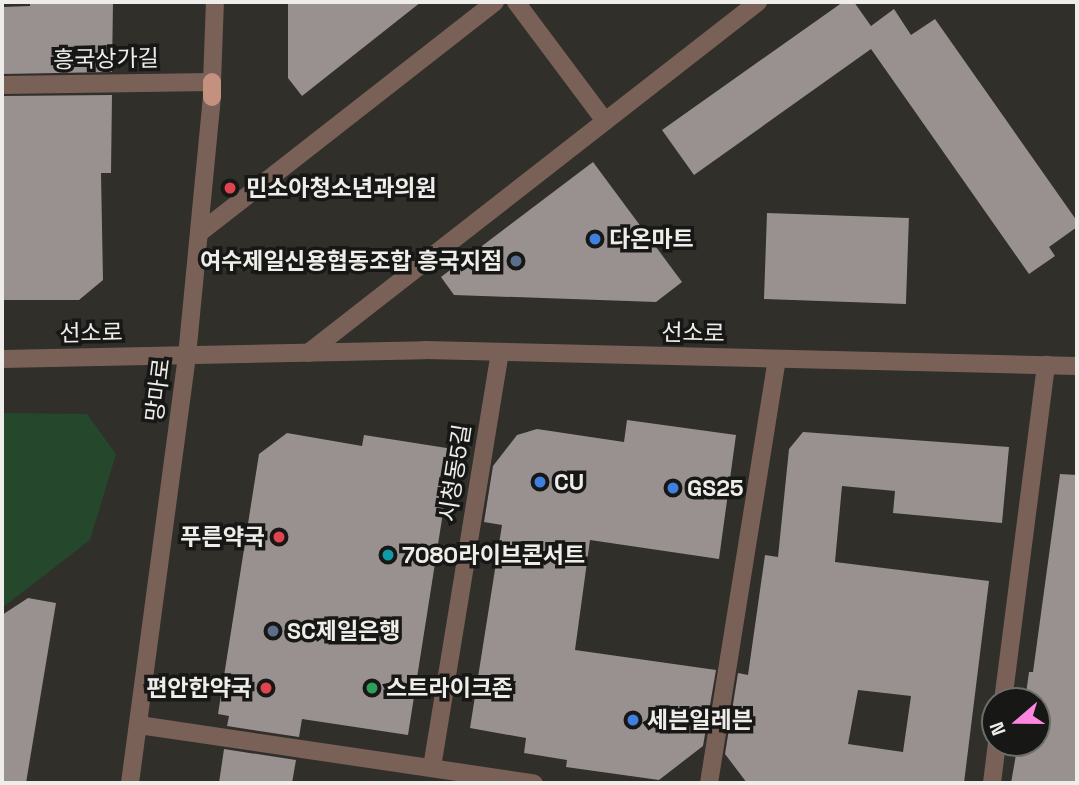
<!DOCTYPE html>
<html>
<head>
<meta charset="utf-8">
<style>
	body { margin:0 }
	#map { position:relative; width:1079px; height:785px; overflow:hidden; background:#302f2a; font-family:"Space Grotesk","Noto Sans KR",sans-serif }
	div>[style] { position:absolute }
	.green>* { inset:0; background:#25482d }
	.building>* { inset:0; background:#98918f; transform-origin:0 0 }
	.minor>* { height:18px; margin:-9px; padding:0 9px; transform-origin:9px; border-radius:9px; background:#7a6158 }
	.major>* { height:18px; margin:-9px; padding:0 9px; transform-origin:9px; border-radius:9px; background:#c5917f }
	.dots>* { width:19px; height:19px; translate:-50% -50%; box-sizing:border-box; border:4px solid #171715; border-radius:50% }
	span { translate:-50% -50%; white-space:nowrap; text-align:center; line-height:1.15; -webkit-text-stroke:7px #171715; paint-order:stroke }
	.street-label { font-size:23px; color:#eeedea }
	.poi-label { font-size:23px; color:#eeedea; font-weight:700 }
	.left { translate:0 -50%; text-align:left }
	.right { translate:-100% -50%; text-align:right }
	.frame { position:absolute; inset:0; border:4px solid #eeedea; pointer-events:none }
	.north { position:absolute; left:981px; top:687px; width:70px; height:70px; box-sizing:border-box; background:#171715; border:2px solid #6d6d6a; border-radius:50%; rotate:250deg; font-size:19px; font-weight:700; line-height:28px; text-align:center; color:#eeedea }
	.north::after { content:''; display:block; margin:auto; width:24px; height:32px; background:#fd86e1; clip-path:polygon(50% 0,100% 100%,50% 72%,0 100%) }
</style>
</head>
<body>
<div id="map">
	<div class="green">
		<i style="clip-path:polygon(2px 413px,87px 414px,116px 454px,90px 540px,2px 608px)"></i>
	</div>
	<div class="building">
		<i style="clip-path:polygon(30px 2px,113px 2px,112px 72px,2px 74px,2px 7px,30px 6px)"></i>
		<i style="clip-path:polygon(288px 2px,421px 2px,302px 96px,288px 78px)"></i>
		<i style="clip-path:polygon(843px 2px,854px 2px,871px 26px,894px 9px,911px 35px,935px 19px,1077px 221px,1077px 227px,1049px 247px,1055px 256px,1029px 274px,871px 49px,694px 175px,662px 130px)"></i>
		<i style="clip-path:polygon(112px 95px,111px 173px,101px 173px,103px 280px,79px 300px,2px 300px,2px 96px)"></i>
		<i style="clip-path:polygon(593px 162px,682px 282px,656px 302px,454px 295px,441px 277px)"></i>
		<i style="left:767px;top:213px;width:142px;height:86px;rotate:2deg"></i>
		<i style="clip-path:polygon(627px 420px,736px 435px,719px 559px,590px 540px,575px 650px,716px 670px,703px 746px,659px 780px,566px 767px,567px 760px,524px 753px,526px 738px,470px 728px,502px 525px,484px 522px,493px 466px,517px 435px,537px 429px,624px 442px)"></i>
		<i style="clip-path:polygon(evenodd,803px 432px,1009px 447px,1002px 523px,893px 513px,895px 491px,842px 486px,835px 562px,989px 581px,964px 783px,747px 783px,725px 754px,738px 673px,748px 675px,765px 555px,778px 557px,789px 449px,803px 432px,858px 690px,911px 696px,903px 752px,848px 744px,858px 690px)"></i>
		<i style="clip-path:polygon(287px 433px,362px 446px,364px 435px,453px 449px,408px 735px,302px 719px,299px 737px,227px 726px,229px 716px,218px 714px,259px 454px)"></i>
		<i style="clip-path:polygon(1060px 474px,1077px 475px,1077px 783px,1011px 783px,1018px 743px,1037px 743px,1037px 701px,1025px 701px,1029px 672px,1033px 672px)"></i>
		<i style="clip-path:polygon(28px 598px,56px 603px,26px 783px,2px 783px,2px 615px)"></i>
		<i style="clip-path:polygon(224px 749px,296px 760px,292px 783px,219px 783px)"></i>
	</div>
	<div class="minor">
		<i style="left:516px;top:2px;width:149px;rotate:53.2deg"></i>
		<i style="left:2px;top:85px;width:210px;rotate:-0.8deg"></i>
		<i style="left:212px;top:82px;width:80px;rotate:-87.9deg"></i>
		<i style="left:202px;top:231px;width:372px;rotate:-38deg"></i>
		<i style="left:308px;top:353px;width:571px;rotate:-37.95deg"></i>
		<i style="left:2px;top:359px;width:423px;rotate:-1.2deg"></i>
		<i style="left:425px;top:350px;width:652px;rotate:1.41deg"></i>
		<i style="left:1003px;top:701px;width:339px;rotate:-82.7deg"></i>
		<i style="left:139px;top:725px;width:399px;rotate:8.4deg"></i>
		<i style="left:432px;top:767px;width:420px;rotate:-80.7deg"></i>
		<i style="left:130px;top:783px;width:431px;rotate:-82.4deg"></i>
		<i style="left:187px;top:356px;width:260px;rotate:-84.5deg"></i>
		<i style="left:709px;top:783px;width:428px;rotate:-80.9deg"></i>
		<i style="left:992px;top:783px;width:40px;rotate:-82.9deg"></i>
	</div>
	<div class="major">
		<i style="left:212px;top:82px;width:15px;rotate:90deg"></i>
	</div>
	<div class="dots">
		<i style="left:230px;top:188px;background:#e0444e"></i>
		<i style="left:595px;top:239px;background:#3f7fe0"></i>
		<i style="left:516px;top:261px;background:#5c6f8a"></i>
		<i style="left:540px;top:482px;background:#3f7fe0"></i>
		<i style="left:673px;top:488px;background:#3f7fe0"></i>
		<i style="left:279px;top:537px;background:#e0444e"></i>
		<i style="left:388px;top:555px;background:#0f9aa8"></i>
		<i style="left:273px;top:631px;background:#5c6f8a"></i>
		<i style="left:266px;top:688px;background:#e0444e"></i>
		<i style="left:372px;top:688px;background:#2e9e5b"></i>
		<i style="left:633px;top:720px;background:#3f7fe0"></i>
	</div>
	<div class="street-label">
		<span style="left:106px;top:59px;rotate:-1deg">흥국상가길</span>
		<span style="left:91px;top:333px;rotate:-1deg">선소로</span>
		<span style="left:693px;top:333px;rotate:1deg">선소로</span>
		<span style="left:158px;top:390px;rotate:-83deg">망마로</span>
		<span style="left:455px;top:473px;rotate:-81deg">시청동5길</span>
	</div>
	<div class="poi-label">
		<span class="left" style="left:246px;top:188px">민소아청소년과의원</span>
		<span class="left" style="left:609px;top:239px">다온마트</span>
		<span class="right" style="left:502px;top:261px">여수제일신용협동조합 흥국지점</span>
		<span class="left" style="left:554px;top:482px">CU</span>
		<span class="left" style="left:687px;top:488px">GS25</span>
		<span class="right" style="left:265px;top:537px">푸른약국</span>
		<span class="left" style="left:402px;top:555px">7080라이브콘서트</span>
		<span class="left" style="left:287px;top:631px">SC제일은행</span>
		<span class="right" style="left:252px;top:688px">편안한약국</span>
		<span class="left" style="left:386px;top:688px">스트라이크존</span>
		<span class="left" style="left:647px;top:720px">세븐일레븐</span>
	</div>
	<div class="frame"></div>
	<div class="north">N</div>
</div>
</body>
</html>
